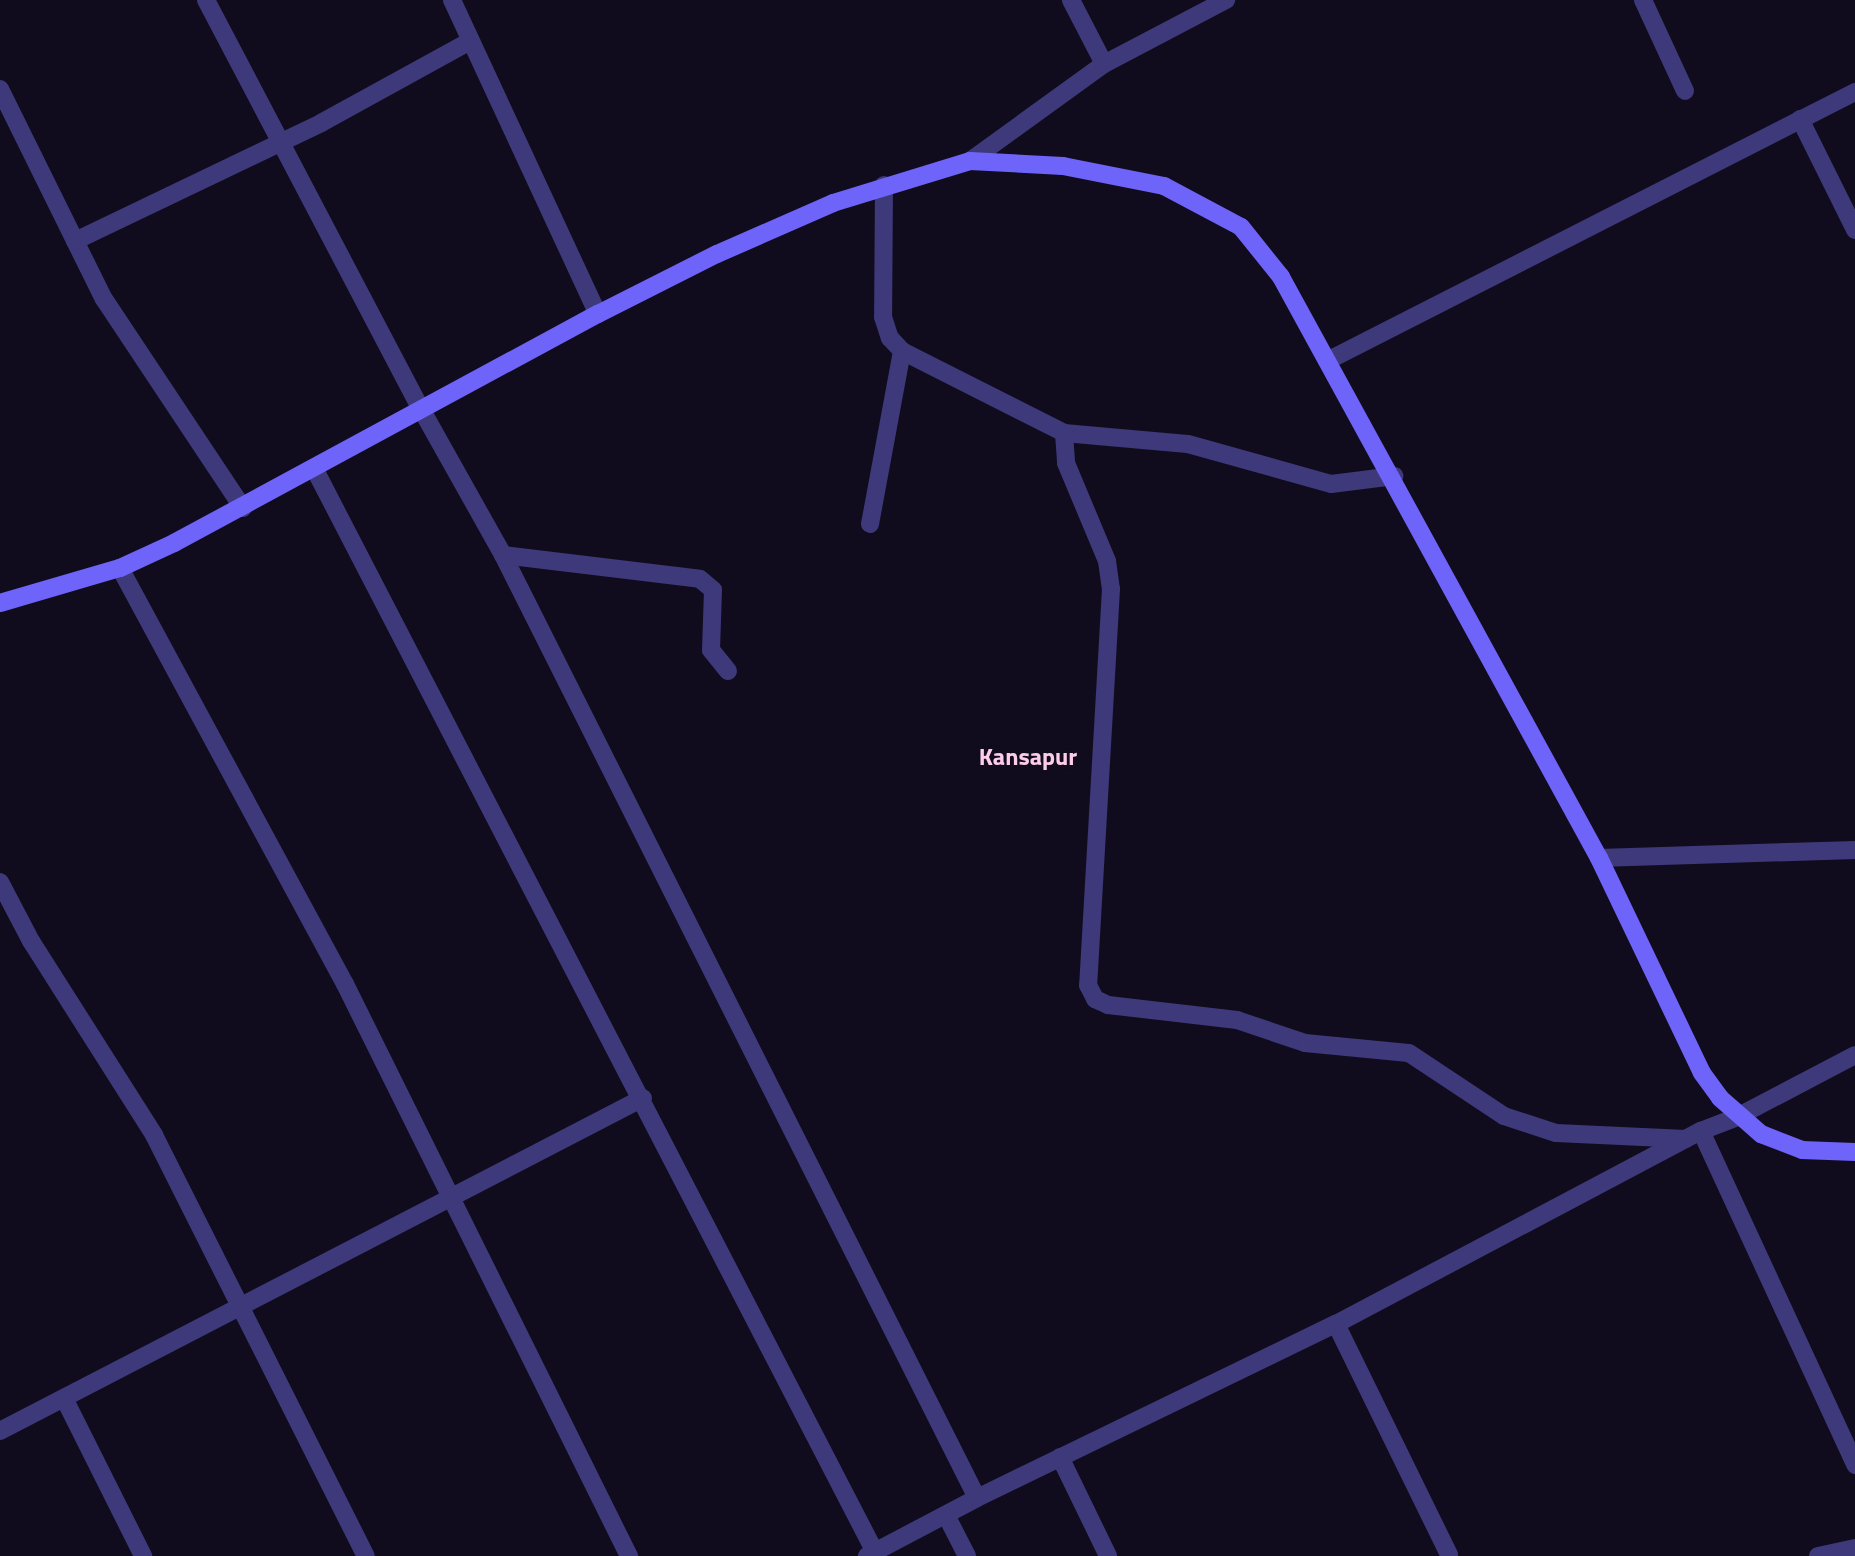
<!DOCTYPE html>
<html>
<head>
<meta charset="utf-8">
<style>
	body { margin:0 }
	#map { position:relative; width:1855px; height:1556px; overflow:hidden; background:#100c1d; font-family:"Titillium Web",sans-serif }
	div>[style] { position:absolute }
	.street>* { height:18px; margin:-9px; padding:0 9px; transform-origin:9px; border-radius:9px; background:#3e397a }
	.secondary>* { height:18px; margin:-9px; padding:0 9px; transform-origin:9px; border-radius:9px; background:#6f64fa }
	span { translate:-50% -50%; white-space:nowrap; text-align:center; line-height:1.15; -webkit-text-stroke:7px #100c1d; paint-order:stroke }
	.quarter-label { font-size:24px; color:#fdcce9; font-weight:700 }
</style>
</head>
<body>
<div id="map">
	<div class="street">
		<i style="left:206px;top:0;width:460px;rotate:62.3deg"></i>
		<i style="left:420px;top:407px;width:170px;rotate:60.7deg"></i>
		<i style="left:503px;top:555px;width:1055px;rotate:63.31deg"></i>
		<i style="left:452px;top:0;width:346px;rotate:65.1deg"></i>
		<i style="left:1071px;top:0;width:72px;rotate:62.7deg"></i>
		<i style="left:1643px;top:0;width:100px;rotate:65.2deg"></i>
		<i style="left:0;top:89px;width:234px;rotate:63.7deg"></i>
		<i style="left:104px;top:299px;width:251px;rotate:56.4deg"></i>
		<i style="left:1800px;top:119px;width:124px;rotate:63.6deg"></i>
		<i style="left:970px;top:161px;width:165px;rotate:-35.9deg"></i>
		<i style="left:1104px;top:64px;width:138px;rotate:-27.7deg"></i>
		<i style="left:884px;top:185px;width:132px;rotate:90.4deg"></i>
		<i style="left:883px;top:317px;width:22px;rotate:72deg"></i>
		<i style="left:890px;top:338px;width:18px;rotate:47deg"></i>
		<i style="left:902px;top:351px;width:182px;rotate:26.8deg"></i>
		<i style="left:1064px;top:433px;width:124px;rotate:5.1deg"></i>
		<i style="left:1188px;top:444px;width:148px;rotate:15.6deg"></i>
		<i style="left:1331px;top:484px;width:64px;rotate:-7.2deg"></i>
		<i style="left:75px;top:241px;width:273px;rotate:-25.6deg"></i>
		<i style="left:321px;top:123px;width:170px;rotate:-28.8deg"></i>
		<i style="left:1329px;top:360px;width:590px;rotate:-27deg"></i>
		<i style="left:1064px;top:433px;width:30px;rotate:86deg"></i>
		<i style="left:1066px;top:463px;width:106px;rotate:67.3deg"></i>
		<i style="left:1107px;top:561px;width:28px;rotate:82deg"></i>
		<i style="left:1111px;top:589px;width:397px;rotate:93.3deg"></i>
		<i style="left:1088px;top:985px;width:16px;rotate:63deg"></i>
		<i style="left:1095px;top:999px;width:14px;rotate:25deg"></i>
		<i style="left:1108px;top:1005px;width:130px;rotate:6.6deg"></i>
		<i style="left:1237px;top:1020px;width:72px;rotate:18.7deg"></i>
		<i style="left:1305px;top:1043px;width:104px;rotate:5.5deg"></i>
		<i style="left:1409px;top:1053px;width:114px;rotate:33.6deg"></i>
		<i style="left:1504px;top:1116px;width:55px;rotate:18.1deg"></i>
		<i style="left:1556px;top:1133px;width:130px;rotate:2.6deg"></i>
		<i style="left:314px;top:468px;width:1221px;rotate:62.64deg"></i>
		<i style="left:870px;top:524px;width:176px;rotate:-79.5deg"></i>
		<i style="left:503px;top:555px;width:198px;rotate:6.9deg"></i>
		<i style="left:700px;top:579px;width:17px;rotate:40deg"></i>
		<i style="left:713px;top:590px;width:60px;rotate:91.9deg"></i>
		<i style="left:711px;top:650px;width:27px;rotate:51deg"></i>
		<i style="left:120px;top:568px;width:473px;rotate:61.6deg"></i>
		<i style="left:345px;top:984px;width:639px;rotate:63.6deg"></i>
		<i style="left:1599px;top:858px;width:256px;rotate:-1.8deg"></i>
		<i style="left:0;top:882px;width:67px;rotate:62.3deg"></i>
		<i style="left:31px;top:941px;width:230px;rotate:57.6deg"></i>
		<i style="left:154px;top:1135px;width:471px;rotate:63.3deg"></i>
		<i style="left:1701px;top:1131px;width:368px;rotate:65.2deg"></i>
		<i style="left:1336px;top:1324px;width:257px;rotate:63.9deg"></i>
		<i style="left:64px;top:1398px;width:177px;rotate:63.4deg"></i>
		<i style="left:0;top:1431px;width:724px;rotate:-27.38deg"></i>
		<i style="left:1060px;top:1457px;width:110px;rotate:64.1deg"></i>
		<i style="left:946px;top:1515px;width:46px;rotate:62.9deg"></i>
		<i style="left:867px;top:1556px;width:124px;rotate:-27.8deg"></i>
		<i style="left:977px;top:1498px;width:399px;rotate:-25.9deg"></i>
		<i style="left:1336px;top:1324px;width:413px;rotate:-27.9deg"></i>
		<i style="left:1701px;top:1131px;width:39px;rotate:-21deg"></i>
		<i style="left:1737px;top:1117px;width:133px;rotate:-27.7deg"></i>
		<i style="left:1818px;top:1556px;width:38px;rotate:-12deg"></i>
	</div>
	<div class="secondary">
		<i style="left:0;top:603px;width:125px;rotate:-16.3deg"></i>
		<i style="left:120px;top:568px;width:60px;rotate:-24.8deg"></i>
		<i style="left:174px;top:543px;width:482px;rotate:-28.4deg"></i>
		<i style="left:598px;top:314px;width:133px;rotate:-26.8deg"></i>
		<i style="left:717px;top:254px;width:127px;rotate:-23.7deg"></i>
		<i style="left:833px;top:203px;width:143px;rotate:-17deg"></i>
		<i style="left:970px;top:161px;width:93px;rotate:3.1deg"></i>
		<i style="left:1063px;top:166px;width:103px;rotate:11.2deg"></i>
		<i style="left:1164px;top:186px;width:87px;rotate:28deg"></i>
		<i style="left:1241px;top:227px;width:64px;rotate:51.3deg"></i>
		<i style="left:1281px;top:277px;width:662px;rotate:61.31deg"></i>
		<i style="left:1599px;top:858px;width:238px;rotate:64.4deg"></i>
		<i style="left:1702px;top:1073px;width:31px;rotate:54deg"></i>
		<i style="left:1720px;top:1098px;width:55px;rotate:41.3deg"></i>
		<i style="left:1761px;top:1134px;width:44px;rotate:21.3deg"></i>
		<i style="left:1802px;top:1150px;width:53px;rotate:2.2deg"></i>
	</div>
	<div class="quarter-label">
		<span style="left:1028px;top:757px">Kansapur</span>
	</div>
</div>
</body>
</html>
